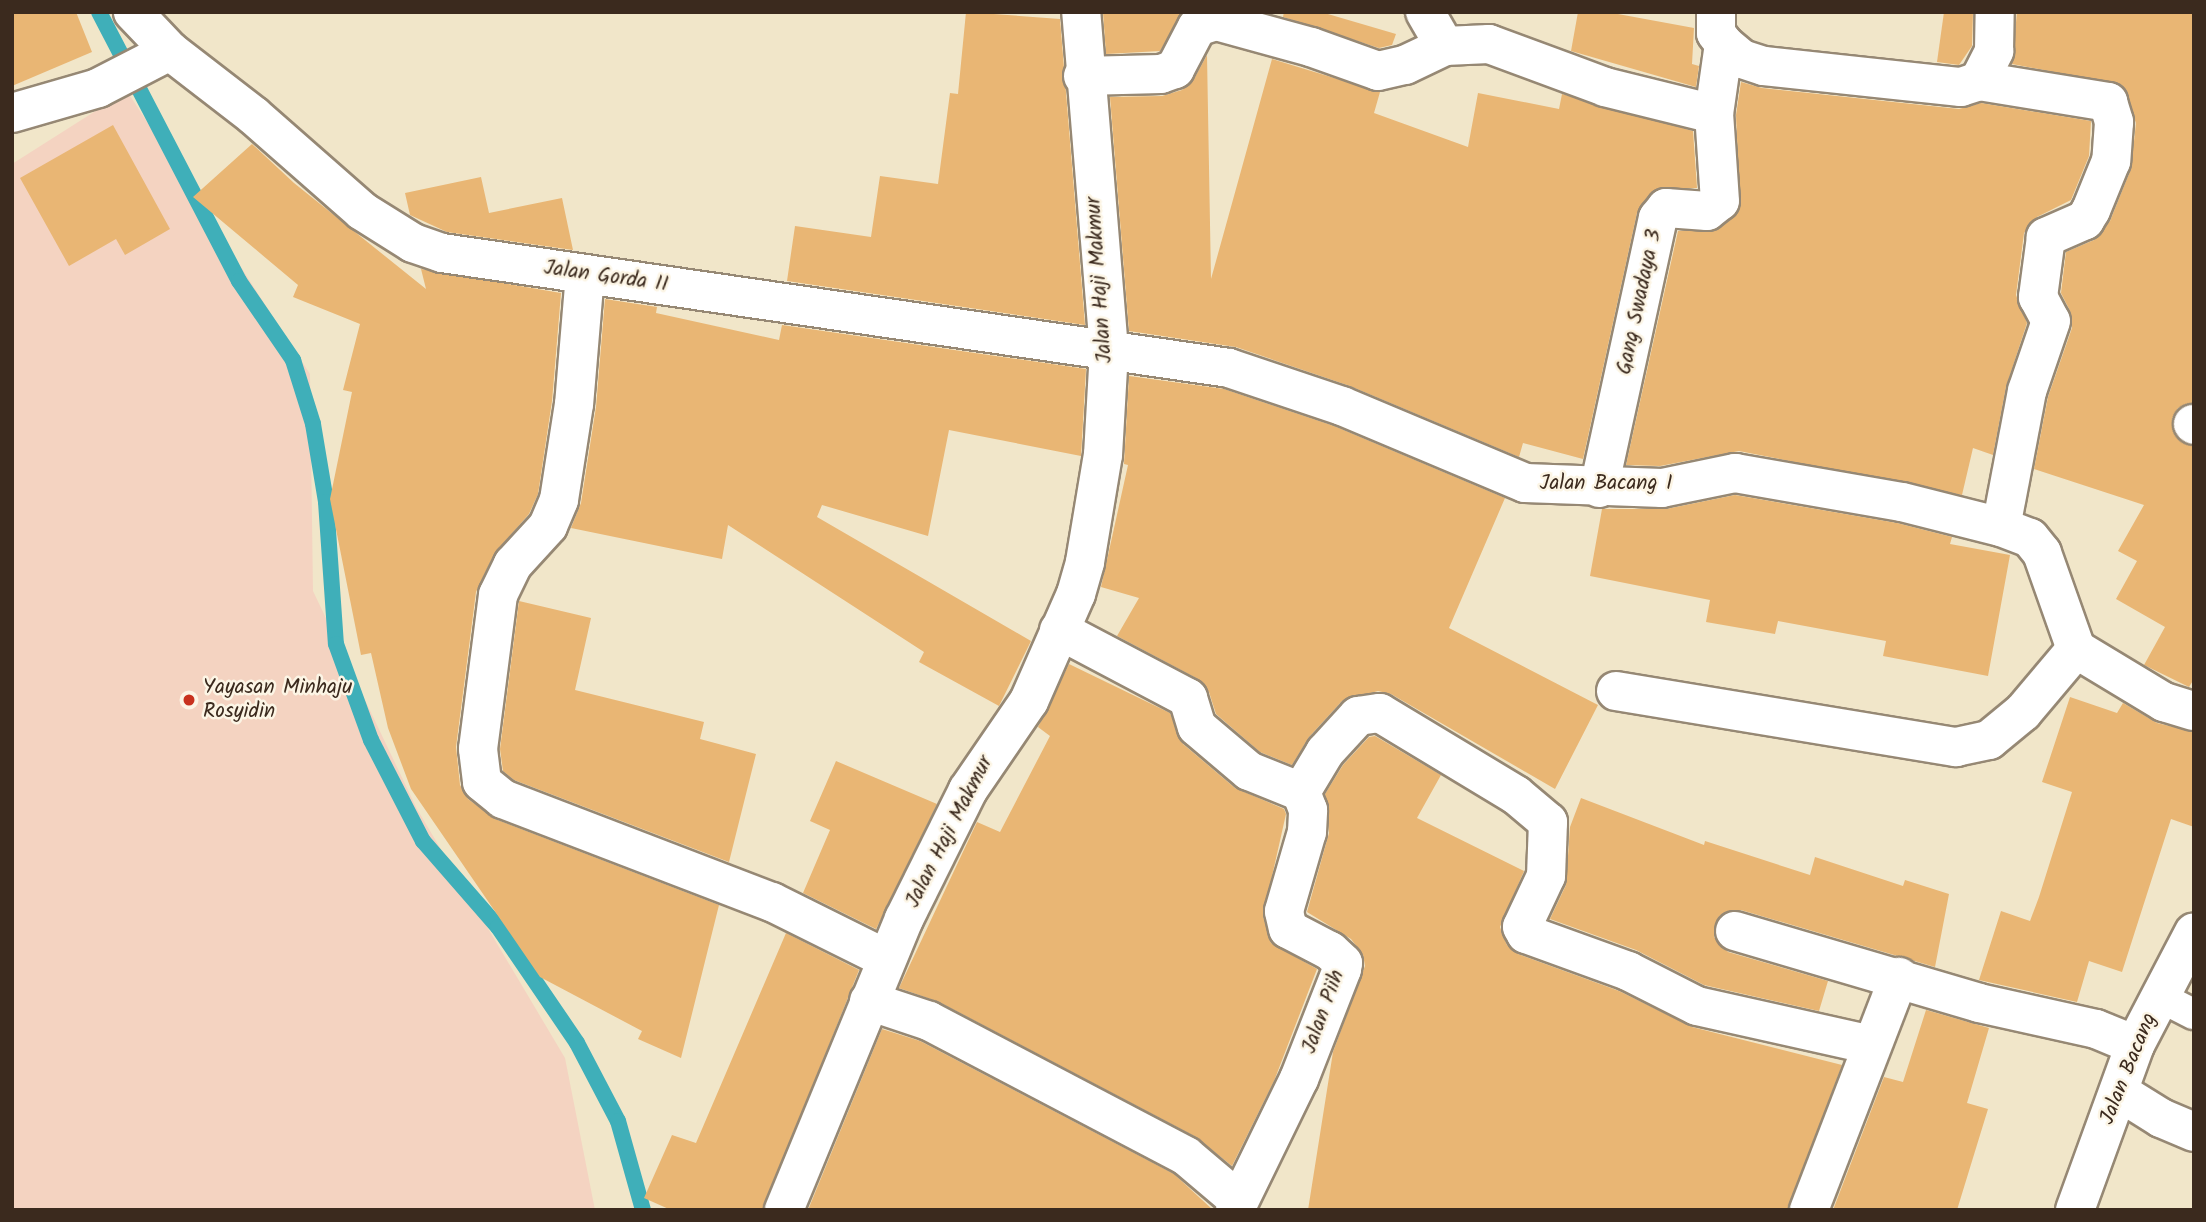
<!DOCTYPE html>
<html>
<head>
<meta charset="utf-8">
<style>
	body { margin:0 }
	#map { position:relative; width:2206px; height:1222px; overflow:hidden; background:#f1e6c9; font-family:Kalam,sans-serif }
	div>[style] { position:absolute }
	.built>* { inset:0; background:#f4d3c1 }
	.stream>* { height:16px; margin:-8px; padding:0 8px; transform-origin:8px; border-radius:8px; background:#3fafb9 }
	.building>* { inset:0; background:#e9b674 }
	.roads { filter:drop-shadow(2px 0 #968874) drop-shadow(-2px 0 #968874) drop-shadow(0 2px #968874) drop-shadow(0 -2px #968874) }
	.service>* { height:30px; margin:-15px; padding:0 15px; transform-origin:15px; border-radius:15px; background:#fff }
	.minor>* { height:38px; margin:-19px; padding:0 19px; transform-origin:19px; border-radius:19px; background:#fff }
	.dots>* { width:19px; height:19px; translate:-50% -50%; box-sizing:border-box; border:4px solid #fcf5e5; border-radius:50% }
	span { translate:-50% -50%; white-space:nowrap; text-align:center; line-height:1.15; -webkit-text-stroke:5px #fcf5e5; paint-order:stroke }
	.street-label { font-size:21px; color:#3b2a1e }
	.poi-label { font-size:21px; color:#3b2a1e }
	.left { translate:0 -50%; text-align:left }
	.frame { position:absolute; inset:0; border:14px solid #3b2a1e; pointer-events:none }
</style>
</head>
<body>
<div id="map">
	<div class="built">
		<i style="clip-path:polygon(127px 91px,310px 374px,313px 591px,417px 809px,565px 1058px,595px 1210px,12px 1210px,12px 164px)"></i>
	</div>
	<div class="stream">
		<i style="left:99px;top:12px;width:303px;rotate:62.5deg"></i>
		<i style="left:239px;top:281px;width:96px;rotate:55.6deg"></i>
		<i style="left:293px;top:360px;width:67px;rotate:72.6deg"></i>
		<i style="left:313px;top:424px;width:79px;rotate:80.5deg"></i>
		<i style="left:326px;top:502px;width:142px;rotate:86deg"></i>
		<i style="left:336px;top:644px;width:102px;rotate:70deg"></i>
		<i style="left:371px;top:740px;width:114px;rotate:62.8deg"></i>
		<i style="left:423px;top:841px;width:114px;rotate:48.9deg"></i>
		<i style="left:498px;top:927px;width:140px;rotate:55.7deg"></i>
		<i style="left:577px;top:1043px;width:88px;rotate:62.3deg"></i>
		<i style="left:618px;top:1121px;width:92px;rotate:74.3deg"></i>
	</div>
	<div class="building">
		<i style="clip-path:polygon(12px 12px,76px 12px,92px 52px,12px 86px)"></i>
		<i style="clip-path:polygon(966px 12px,1060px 19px,1085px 325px,787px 281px,795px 226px,871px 237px,880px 176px,938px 184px,950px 93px,958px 94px)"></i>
		<i style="clip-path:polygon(1103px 12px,1183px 12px,1160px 51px,1106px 54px)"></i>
		<i style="clip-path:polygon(1284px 12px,1321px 12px,1396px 34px,1392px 45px,1379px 48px,1283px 17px)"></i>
		<i style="clip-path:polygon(1578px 12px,1607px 12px,1694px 28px,1692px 64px,1699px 66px,1696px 87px,1571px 51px)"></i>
		<i style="clip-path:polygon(1944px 12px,1973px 12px,1972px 46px,1959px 65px,1937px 62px)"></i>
		<i style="clip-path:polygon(2017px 12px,2194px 12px,2194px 403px,2178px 408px,2172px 419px,2178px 439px,2194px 446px,2194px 679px,2189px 687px,2144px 665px,2165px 627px,2116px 599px,2137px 561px,2118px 551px,2144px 505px,2034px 469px,2048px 397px,2072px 328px,2070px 311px,2061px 293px,2066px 252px,2094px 240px,2110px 221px,2131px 169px,2136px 123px,2122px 85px,2012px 64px)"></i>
		<i style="clip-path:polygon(1207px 55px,1211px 279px,1272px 59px,1380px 92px,1374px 113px,1468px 147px,1478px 93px,1559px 109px,1562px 94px,1693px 131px,1697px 188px,1658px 188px,1637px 213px,1583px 459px,1523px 443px,1519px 457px,1350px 386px,1236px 347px,1129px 331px,1110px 97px,1162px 96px,1182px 90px,1194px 79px)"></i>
		<i style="clip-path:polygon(1741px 82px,1762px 88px,1959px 109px,1981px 103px,2091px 121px,2089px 156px,2071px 200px,2037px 217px,2024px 233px,2016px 295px,2027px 323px,2006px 387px,1993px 455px,1973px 448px,1962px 495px,1739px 451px,1660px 466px,1626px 465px,1678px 231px,1719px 229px,1740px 209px,1736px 115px)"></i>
		<i style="clip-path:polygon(113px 125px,170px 229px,125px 255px,116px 239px,69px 266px,20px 178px)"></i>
		<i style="clip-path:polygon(252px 144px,294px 183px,426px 289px,421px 269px,561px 293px,552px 401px,538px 494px,529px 514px,494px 554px,476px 592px,456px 747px,460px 785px,468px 799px,495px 819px,719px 905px,681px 1058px,638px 1039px,642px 1031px,540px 977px,411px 789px,388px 728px,371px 653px,361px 655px,330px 499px,352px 392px,343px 390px,360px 324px,293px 297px,298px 285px,193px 197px)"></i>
		<i style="clip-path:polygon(481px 177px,489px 213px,562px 198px,573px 250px,447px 232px,410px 215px,405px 193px)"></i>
		<i style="clip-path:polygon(605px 299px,657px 307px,656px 313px,779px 340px,782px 325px,1086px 369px,1081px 456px,949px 430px,928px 536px,822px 505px,817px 517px,1031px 641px,999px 706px,919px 662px,924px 652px,728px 525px,722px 559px,571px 528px,581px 503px,596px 407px)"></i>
		<i style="clip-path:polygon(1129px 376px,1224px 389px,1334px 426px,1505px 498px,1449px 628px,1598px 705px,1555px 789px,1391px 694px,1378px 691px,1342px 701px,1309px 737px,1292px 765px,1260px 752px,1216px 714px,1209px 692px,1198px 679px,1117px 636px,1139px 598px,1101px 587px,1128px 465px,1124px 464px)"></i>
		<i style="clip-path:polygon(1735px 495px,1897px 523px,1952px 537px,1950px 544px,2010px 555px,1988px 676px,1883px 656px,1886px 641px,1778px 621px,1775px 634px,1706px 622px,1710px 600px,1590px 576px,1602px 509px,1666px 509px)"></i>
		<i style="clip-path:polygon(519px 601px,591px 618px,575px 690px,704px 722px,700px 739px,756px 754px,729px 862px,514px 780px,503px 771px,500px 749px)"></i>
		<i style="clip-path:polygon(1069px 664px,1170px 713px,1183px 744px,1235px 788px,1284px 809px,1286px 814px,1263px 916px,1271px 943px,1317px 969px,1274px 1081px,1232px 1166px,1196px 1137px,939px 1002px,899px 988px,977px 822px,1000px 832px,1050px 736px,1038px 727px)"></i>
		<i style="clip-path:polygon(2070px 697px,2117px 713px,2123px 703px,2157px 723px,2194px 732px,2194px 827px,2171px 819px,2122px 972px,2089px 961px,2077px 1002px,1979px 980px,2001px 911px,2030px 921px,2039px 897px,2072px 792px,2042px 782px)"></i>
		<i style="clip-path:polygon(1375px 736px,1441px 775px,1417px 818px,1524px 871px,1500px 927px,1507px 945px,1518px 954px,1619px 991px,1692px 1027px,1842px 1065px,1788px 1210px,1308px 1210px,1333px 1052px,1365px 966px,1363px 955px,1351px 939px,1307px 912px,1329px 833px,1325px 794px,1343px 765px,1369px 737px)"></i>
		<i style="clip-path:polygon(836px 761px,937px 804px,876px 929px,803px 893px,830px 830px,810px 821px)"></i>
		<i style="clip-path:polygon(1581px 798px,1704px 845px,1705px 841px,1810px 875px,1815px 857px,1903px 886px,1905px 880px,1949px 894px,1935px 967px,1741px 910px,1719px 916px,1714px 937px,1728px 952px,1828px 981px,1819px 1011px,1704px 985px,1636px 950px,1550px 919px,1566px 885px,1570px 827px)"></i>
		<i style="clip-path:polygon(786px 933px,859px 970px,763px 1210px,671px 1210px,644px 1198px,672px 1135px,696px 1143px)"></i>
		<i style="clip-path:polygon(1926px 1010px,1989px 1028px,1967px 1103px,1988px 1109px,1957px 1210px,1833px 1210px,1884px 1077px,1903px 1082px)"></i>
		<i style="clip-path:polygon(882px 1029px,920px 1041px,1174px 1174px,1213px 1210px,808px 1210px)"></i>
	</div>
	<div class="roads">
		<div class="service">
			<i style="left:2160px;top:997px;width:38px;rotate:27deg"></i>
		</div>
		<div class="minor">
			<i style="left:1425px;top:12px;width:39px;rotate:60deg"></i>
			<i style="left:1716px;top:12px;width:21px;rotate:90deg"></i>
			<i style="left:1716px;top:33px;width:14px;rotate:54deg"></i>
			<i style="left:1724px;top:44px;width:23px;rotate:40deg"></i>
			<i style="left:1742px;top:59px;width:23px;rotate:18deg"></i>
			<i style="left:1764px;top:66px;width:198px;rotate:6.1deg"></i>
			<i style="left:1961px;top:87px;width:19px;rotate:-18deg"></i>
			<i style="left:1979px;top:81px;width:131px;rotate:9.2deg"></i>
			<i style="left:2108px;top:102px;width:21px;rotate:73deg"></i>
			<i style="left:2114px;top:122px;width:39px;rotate:94deg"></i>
			<i style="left:2111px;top:161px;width:53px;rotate:112.2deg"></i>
			<i style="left:2091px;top:210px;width:12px;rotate:121deg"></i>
			<i style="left:2085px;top:220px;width:43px;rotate:156.4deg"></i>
			<i style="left:2046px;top:237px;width:61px;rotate:97.6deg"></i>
			<i style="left:2038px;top:297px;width:27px;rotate:62deg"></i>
			<i style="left:2051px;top:321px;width:74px;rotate:108.9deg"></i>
			<i style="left:2027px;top:391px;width:138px;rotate:100.8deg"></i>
			<i style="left:170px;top:51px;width:106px;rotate:37.7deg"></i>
			<i style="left:254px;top:116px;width:144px;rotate:41.3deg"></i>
			<i style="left:362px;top:211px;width:60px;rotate:32.1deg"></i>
			<i style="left:413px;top:243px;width:31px;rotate:19deg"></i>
			<i style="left:442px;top:253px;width:795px;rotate:8.31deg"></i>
			<i style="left:1229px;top:368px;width:119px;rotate:18.6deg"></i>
			<i style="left:1342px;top:406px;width:199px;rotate:22.8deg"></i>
			<i style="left:1525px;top:483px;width:137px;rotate:2.1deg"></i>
			<i style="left:1662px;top:488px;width:75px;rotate:-11.6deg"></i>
			<i style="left:1735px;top:473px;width:169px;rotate:9.9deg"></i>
			<i style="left:1902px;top:502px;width:102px;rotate:14.2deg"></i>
			<i style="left:2001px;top:527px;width:31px;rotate:21deg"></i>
			<i style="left:2030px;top:538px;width:19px;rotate:51deg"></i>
			<i style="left:2042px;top:553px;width:102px;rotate:70.5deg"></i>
			<i style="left:2076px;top:649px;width:103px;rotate:31.1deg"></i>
			<i style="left:2164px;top:702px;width:31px;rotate:17deg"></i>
			<i style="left:1083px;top:76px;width:78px;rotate:-1.5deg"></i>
			<i style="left:1161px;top:74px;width:15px;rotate:-20deg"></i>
			<i style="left:1175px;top:69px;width:47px;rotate:-62.4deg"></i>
			<i style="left:1197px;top:27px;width:20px;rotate:-18deg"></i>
			<i style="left:1216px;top:21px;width:98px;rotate:15.3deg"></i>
			<i style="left:1311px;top:47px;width:71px;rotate:19.7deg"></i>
			<i style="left:1378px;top:71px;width:28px;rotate:-13deg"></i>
			<i style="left:1405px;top:65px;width:44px;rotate:-25.4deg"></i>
			<i style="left:1445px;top:46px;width:44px;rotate:-2.6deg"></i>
			<i style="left:1489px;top:44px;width:124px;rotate:20.3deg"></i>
			<i style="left:1605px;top:87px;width:112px;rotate:13.9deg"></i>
			<i style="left:1979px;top:81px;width:34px;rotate:-63deg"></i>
			<i style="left:1994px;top:51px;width:39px;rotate:-89deg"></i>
			<i style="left:12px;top:113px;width:90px;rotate:-16.2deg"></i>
			<i style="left:98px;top:88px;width:81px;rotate:-27.2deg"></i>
			<i style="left:170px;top:51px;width:54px;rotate:-133.5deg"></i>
			<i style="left:585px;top:274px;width:130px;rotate:94.8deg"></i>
			<i style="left:574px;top:404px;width:97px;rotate:98.9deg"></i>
			<i style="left:559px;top:500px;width:28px;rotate:113deg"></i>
			<i style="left:548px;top:526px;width:52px;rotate:132.6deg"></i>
			<i style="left:513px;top:564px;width:34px;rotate:116deg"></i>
			<i style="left:498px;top:595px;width:155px;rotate:97.4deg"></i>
			<i style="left:478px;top:749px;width:33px;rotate:83deg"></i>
			<i style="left:482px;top:782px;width:27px;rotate:39deg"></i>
			<i style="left:503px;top:799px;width:288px;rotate:21deg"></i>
			<i style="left:772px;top:902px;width:128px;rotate:26.4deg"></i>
			<i style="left:2193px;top:424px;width:1px;rotate:45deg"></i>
			<i style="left:1599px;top:488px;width:276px;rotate:-77.7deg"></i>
			<i style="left:1658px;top:218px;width:13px;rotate:-51deg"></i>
			<i style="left:1666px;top:208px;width:41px;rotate:4.2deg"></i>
			<i style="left:1707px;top:211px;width:16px;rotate:-38deg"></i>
			<i style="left:1720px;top:201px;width:87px;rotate:-93.9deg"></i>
			<i style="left:1714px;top:114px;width:71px;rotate:-81.9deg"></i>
			<i style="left:1059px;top:630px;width:146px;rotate:27.8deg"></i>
			<i style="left:1188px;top:698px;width:30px;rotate:73deg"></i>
			<i style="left:1197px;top:727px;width:68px;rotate:40.2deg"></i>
			<i style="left:1249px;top:771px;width:56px;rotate:22deg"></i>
			<i style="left:1301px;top:792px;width:47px;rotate:-59deg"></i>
			<i style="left:1325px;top:752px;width:49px;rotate:-47.5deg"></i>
			<i style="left:1358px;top:716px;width:22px;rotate:-8deg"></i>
			<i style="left:1380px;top:713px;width:159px;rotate:31.1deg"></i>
			<i style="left:1516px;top:795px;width:42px;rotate:40.2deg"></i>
			<i style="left:1548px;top:822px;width:54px;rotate:92.1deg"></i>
			<i style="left:1546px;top:876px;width:56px;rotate:115.2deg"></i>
			<i style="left:1522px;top:927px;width:8px;rotate:60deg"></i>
			<i style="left:1526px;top:934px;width:109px;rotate:19.9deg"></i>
			<i style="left:1628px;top:971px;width:77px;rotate:26.9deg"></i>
			<i style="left:1697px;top:1006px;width:179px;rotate:12.6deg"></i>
			<i style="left:1616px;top:691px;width:345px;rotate:9.4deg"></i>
			<i style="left:1956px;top:747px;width:34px;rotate:-12deg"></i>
			<i style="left:1989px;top:740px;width:44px;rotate:-39.5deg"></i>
			<i style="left:2023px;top:712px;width:82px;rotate:-49.9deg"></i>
			<i style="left:1735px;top:931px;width:254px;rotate:16.4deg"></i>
			<i style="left:1979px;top:1003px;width:120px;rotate:12.5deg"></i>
			<i style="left:2096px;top:1029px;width:42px;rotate:22.3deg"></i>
			<i style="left:869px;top:1001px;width:63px;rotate:18.4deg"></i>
			<i style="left:929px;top:1021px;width:290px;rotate:27.7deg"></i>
			<i style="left:1186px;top:1156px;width:68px;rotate:40.2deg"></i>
			<i style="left:2121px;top:1093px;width:47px;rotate:32deg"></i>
			<i style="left:2161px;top:1118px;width:36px;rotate:23deg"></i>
			<i style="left:784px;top:1210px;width:315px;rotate:-67.6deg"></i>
			<i style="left:904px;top:919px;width:144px;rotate:-63.6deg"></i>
			<i style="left:968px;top:790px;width:108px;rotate:-55.6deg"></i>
			<i style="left:1029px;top:701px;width:117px;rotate:-66.3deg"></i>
			<i style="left:1076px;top:594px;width:33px;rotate:-74deg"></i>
			<i style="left:1085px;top:562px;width:109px;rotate:-80.5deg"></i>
			<i style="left:1103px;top:455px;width:105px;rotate:-86.7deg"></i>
			<i style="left:1109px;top:350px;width:339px;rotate:-94.7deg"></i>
			<i style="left:1235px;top:1210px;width:146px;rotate:-64deg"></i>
			<i style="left:1299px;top:1079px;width:118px;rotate:-68.6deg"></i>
			<i style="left:1342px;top:969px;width:6px;rotate:-81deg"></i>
			<i style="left:1343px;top:963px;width:18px;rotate:-137deg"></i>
			<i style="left:1330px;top:951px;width:47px;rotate:-152.4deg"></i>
			<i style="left:1288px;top:929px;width:18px;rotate:-103deg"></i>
			<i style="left:1284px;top:911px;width:82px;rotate:-73.8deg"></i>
			<i style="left:1307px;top:832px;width:22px;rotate:-87deg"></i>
			<i style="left:1308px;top:810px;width:19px;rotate:-111deg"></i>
			<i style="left:1809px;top:1210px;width:250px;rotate:-68.9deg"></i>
			<i style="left:2075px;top:1210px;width:176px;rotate:-70deg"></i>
			<i style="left:2135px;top:1045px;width:127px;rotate:-62.4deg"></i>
		</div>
	</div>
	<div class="dots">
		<i style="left:189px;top:700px;background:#c8321e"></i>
	</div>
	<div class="street-label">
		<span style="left:606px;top:277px;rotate:8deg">Jalan Gorda II</span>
		<span style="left:1100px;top:280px;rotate:-94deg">Jalan Haji Makmur</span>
		<span style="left:1640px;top:302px;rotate:-78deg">Gang Swadaya 3</span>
		<span style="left:1606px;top:484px">Jalan Bacang I</span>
		<span style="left:950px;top:832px;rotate:-63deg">Jalan Haji Makmur</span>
		<span style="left:1324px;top:1012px;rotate:-70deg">Jalan Piih</span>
		<span style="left:2129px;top:1069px;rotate:-68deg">Jalan Bacang</span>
	</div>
	<div class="poi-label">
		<span class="left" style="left:203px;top:700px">Yayasan Minhaju<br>Rosyidin</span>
	</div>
	<div class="frame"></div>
</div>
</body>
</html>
